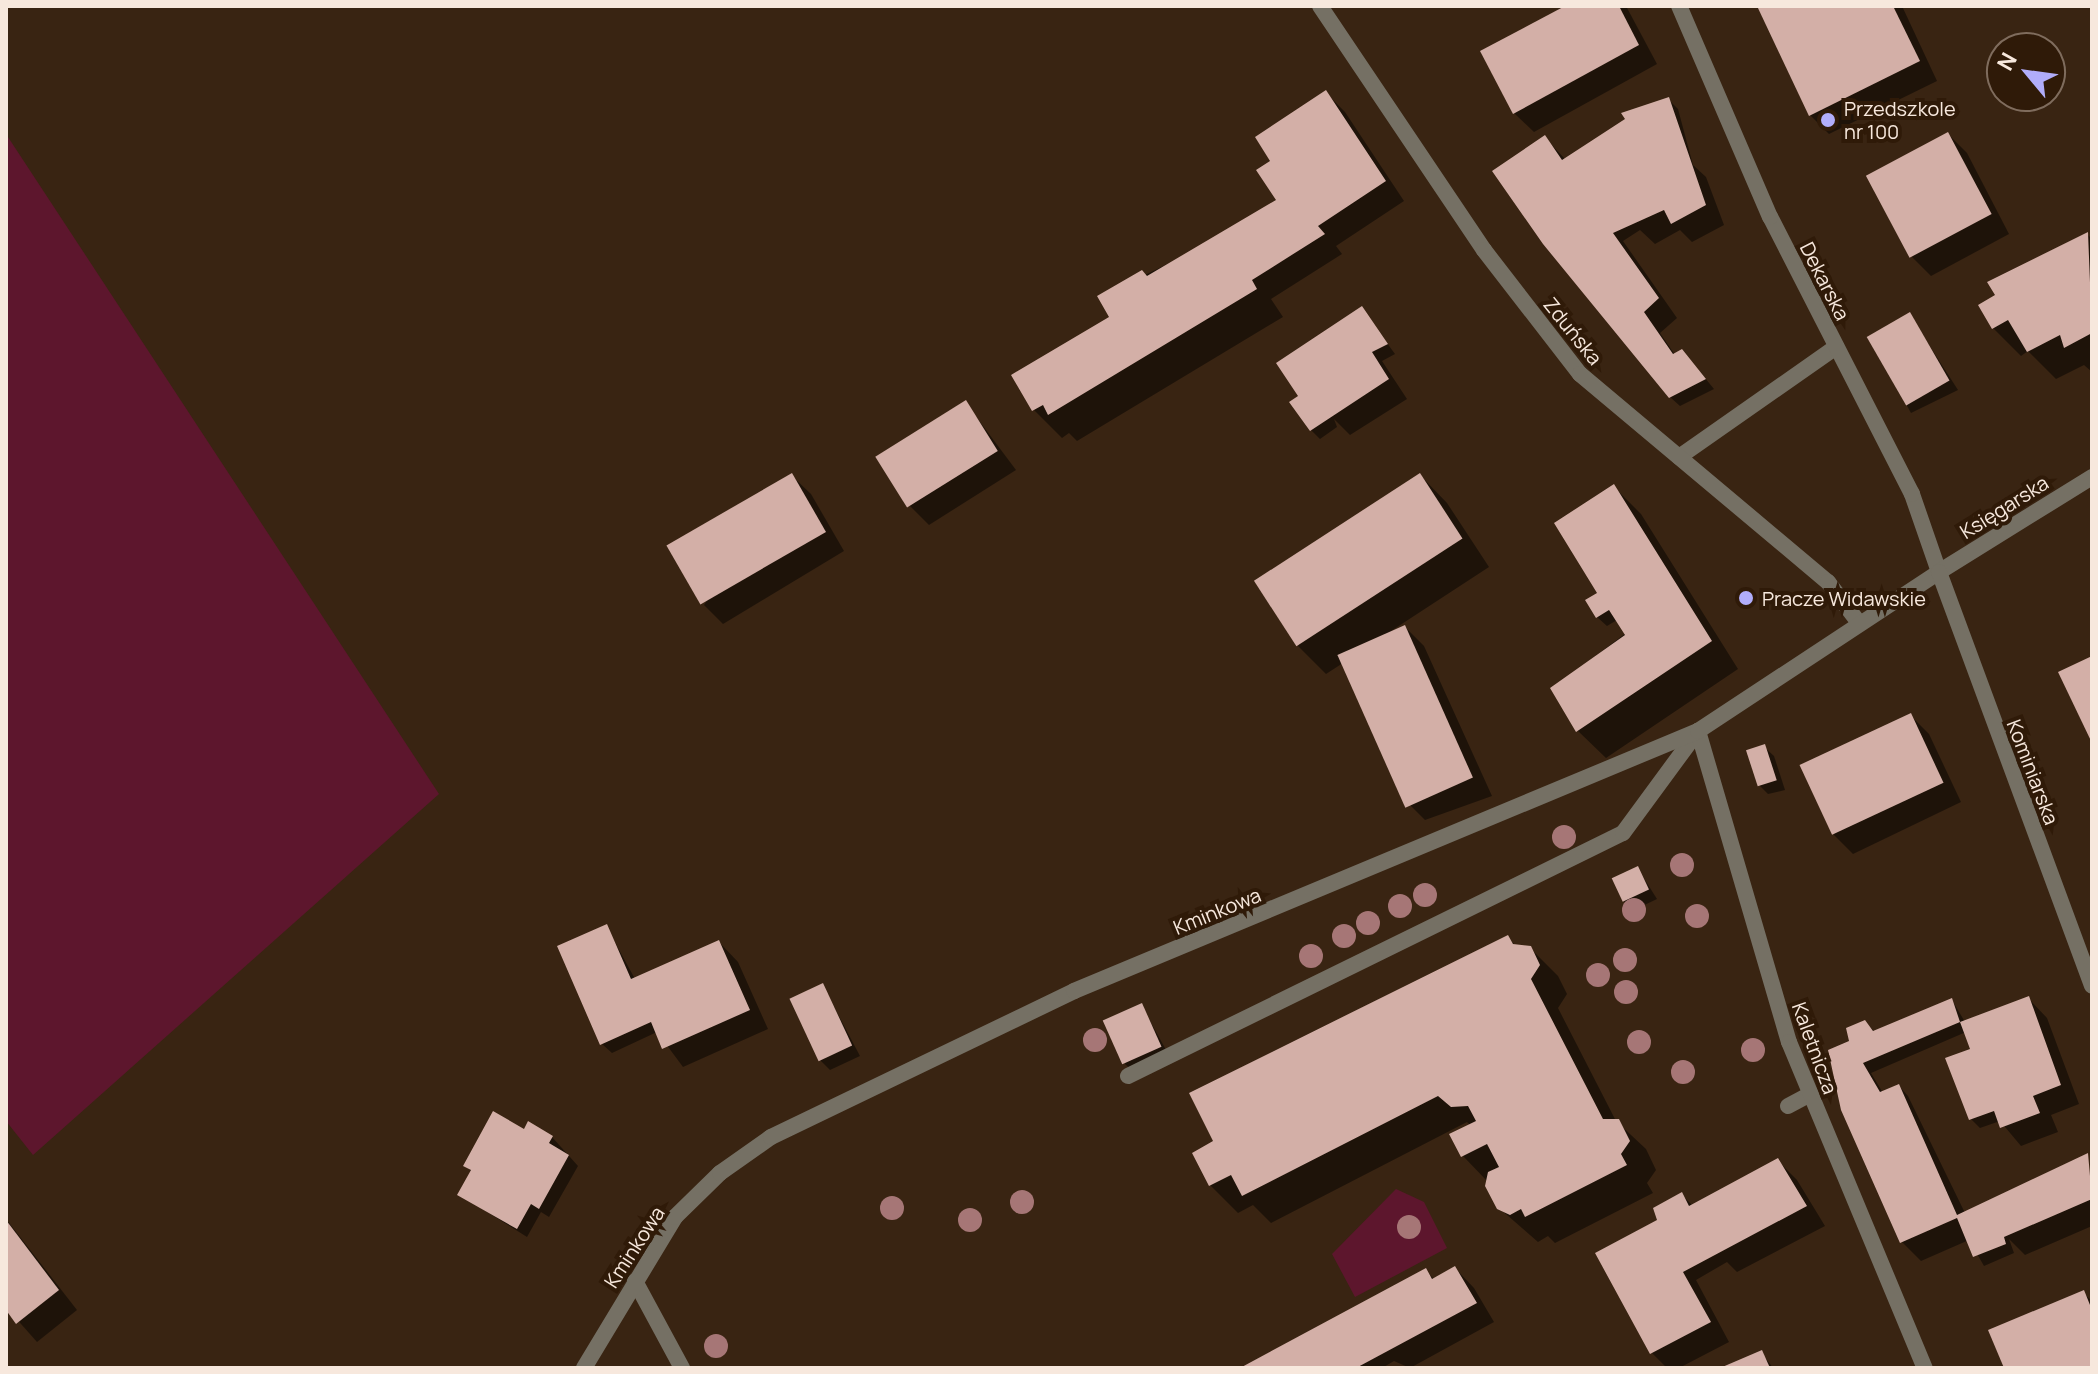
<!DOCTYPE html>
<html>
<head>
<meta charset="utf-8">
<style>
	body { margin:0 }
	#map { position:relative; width:2098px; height:1374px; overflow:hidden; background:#392412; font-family:Manrope,sans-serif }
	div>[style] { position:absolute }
	.green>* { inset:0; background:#5d162d }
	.shadow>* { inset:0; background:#0007 }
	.building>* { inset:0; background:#d3afa7; transform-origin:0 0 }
	.service>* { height:16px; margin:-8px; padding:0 8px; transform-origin:8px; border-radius:8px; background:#757064 }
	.minor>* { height:16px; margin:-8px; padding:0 8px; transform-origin:8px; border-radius:8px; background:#757064 }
	.tertiary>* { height:16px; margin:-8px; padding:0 8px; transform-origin:8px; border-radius:8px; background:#757064 }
	.trees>* { width:24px; height:24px; margin:-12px; border-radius:50%; background:#a67676 }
	.dots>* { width:22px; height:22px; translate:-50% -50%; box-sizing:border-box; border:4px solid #2f1a08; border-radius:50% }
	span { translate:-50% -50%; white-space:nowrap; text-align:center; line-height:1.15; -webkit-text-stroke:8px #2f1a08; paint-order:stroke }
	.poi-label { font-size:20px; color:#f7e8dd }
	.left { translate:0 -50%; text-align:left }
	.street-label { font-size:20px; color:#f7e8dd }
	.frame { position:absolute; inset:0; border:8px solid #f7e8dd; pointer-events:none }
	.north { position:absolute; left:1986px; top:32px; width:80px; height:80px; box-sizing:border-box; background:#2f1a08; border:2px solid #7f6c5d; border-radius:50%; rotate:299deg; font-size:22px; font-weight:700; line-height:32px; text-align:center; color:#f7e8dd }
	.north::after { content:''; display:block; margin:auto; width:28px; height:36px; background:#b1adfa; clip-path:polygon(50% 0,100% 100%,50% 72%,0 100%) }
</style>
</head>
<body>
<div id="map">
	<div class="green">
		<i style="clip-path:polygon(6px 134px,439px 794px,33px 1155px,6px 1121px)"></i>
		<i style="clip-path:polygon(1396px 1189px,1424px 1202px,1447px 1248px,1355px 1297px,1332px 1254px)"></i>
	</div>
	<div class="shadow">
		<i style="clip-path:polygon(1570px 6px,1626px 6px,1657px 64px,1534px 132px,1514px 113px)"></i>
		<i style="clip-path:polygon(1759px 6px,1902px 6px,1937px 81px,1829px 134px,1810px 115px)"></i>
		<i style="clip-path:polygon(1326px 93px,1345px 112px,1404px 201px,1336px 246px,1342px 254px,1271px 299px,1283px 317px,1077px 441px,1069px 433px,1062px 438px,1034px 410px,1112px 318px,1100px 297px,1190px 253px,1279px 201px,1273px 161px)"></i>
		<i style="clip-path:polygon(1668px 99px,1678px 109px,1693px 165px,1706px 177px,1724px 225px,1692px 242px,1680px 230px,1655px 244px,1640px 230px,1623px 241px,1677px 318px,1660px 333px,1675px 355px,1691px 361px,1714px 389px,1680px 406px,1670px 397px,1545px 138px,1566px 160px)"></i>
		<i style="clip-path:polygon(1948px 134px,1967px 153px,2009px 234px,1931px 276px,1912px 257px)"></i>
		<i style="clip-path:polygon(2087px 234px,2092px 239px,2092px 372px,2084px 365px,2056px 379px,2028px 351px,2021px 356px,1993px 328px)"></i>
		<i style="clip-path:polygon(1362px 309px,1395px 354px,1382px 361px,1407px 399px,1350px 435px,1334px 419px,1337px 427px,1320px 439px,1311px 430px,1301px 397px)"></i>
		<i style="clip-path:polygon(1909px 314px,1958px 390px,1911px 413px,1869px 337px)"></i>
		<i style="clip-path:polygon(965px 402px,1016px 470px,929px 525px,910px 506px)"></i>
		<i style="clip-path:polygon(791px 475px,811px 494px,844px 551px,723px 624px,704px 605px)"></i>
		<i style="clip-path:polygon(1420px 475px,1447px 503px,1489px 567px,1391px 631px,1405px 627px,1424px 646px,1492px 796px,1425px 820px,1406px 801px,1343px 663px,1326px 674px,1298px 646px)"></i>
		<i style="clip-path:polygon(1613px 486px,1641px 514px,1738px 669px,1606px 758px,1578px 731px,1553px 688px,1626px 633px,1617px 620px,1607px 626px,1597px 617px,1604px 602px)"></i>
		<i style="clip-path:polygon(1910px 715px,1929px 734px,1961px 802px,1853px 854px,1834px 835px,1803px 766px)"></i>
		<i style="clip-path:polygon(1764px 747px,1774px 756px,1785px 790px,1768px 794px,1758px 784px)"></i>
		<i style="clip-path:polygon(1638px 869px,1657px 899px,1634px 910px,1624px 901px)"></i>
		<i style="clip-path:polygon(606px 926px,635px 979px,719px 942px,738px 962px,768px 1029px,683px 1067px,657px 1032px,612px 1053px,602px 1044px)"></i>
		<i style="clip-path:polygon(1508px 938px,1517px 947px,1530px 948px,1558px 976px,1567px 994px,1558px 1008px,1616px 1121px,1646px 1149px,1656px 1170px,1647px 1183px,1653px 1193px,1555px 1243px,1548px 1236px,1538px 1242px,1499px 1208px,1488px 1182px,1463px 1156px,1452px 1135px,1471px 1126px,1467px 1122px,1271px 1223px,1253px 1205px,1238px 1213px,1210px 1185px)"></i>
		<i style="clip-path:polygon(823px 986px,860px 1056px,830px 1070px,820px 1060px)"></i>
		<i style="clip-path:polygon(2028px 998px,2047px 1018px,2079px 1104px,2051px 1115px,2058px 1132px,2021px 1146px,2000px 1121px,1980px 1128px,1971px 1119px,1976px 1057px,1966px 1032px,1871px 1073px,1883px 1093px,1899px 1086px,1908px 1096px,1965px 1213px,2088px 1156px,2092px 1226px,2025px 1255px,2009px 1239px,2014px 1253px,1984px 1266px,1969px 1240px,1921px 1261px,1902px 1242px,1843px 1109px,1851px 1042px,1865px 1022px,1875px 1032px,1952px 1000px,1965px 1022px)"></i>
		<i style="clip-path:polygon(1141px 1005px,1170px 1057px,1135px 1073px,1125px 1064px)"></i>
		<i style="clip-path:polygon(525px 1131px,552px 1137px,578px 1166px,549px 1217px,541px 1212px,527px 1237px,460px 1195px,472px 1172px,465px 1165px)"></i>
		<i style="clip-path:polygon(1778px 1161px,1797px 1180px,1825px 1226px,1737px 1272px,1727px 1262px,1696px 1280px,1729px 1342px,1679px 1368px,1667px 1368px,1652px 1353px,1657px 1223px,1682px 1195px,1693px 1206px)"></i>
		<i style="clip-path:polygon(6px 1219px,77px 1310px,37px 1342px,6px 1307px)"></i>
		<i style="clip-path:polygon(1455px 1268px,1474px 1288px,1494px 1322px,1410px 1368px,1394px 1361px,1382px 1368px,1244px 1368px,1426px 1271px,1435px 1280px)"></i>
		<i style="clip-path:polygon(2083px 1293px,2092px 1301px,2092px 1368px,2006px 1368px,1991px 1331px)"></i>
		<i style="clip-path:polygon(1761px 1352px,1773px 1368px,1725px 1368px)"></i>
	</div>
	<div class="building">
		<i style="clip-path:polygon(1565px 6px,1619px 6px,1639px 45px,1513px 114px,1480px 51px)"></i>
		<i style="clip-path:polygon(1757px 6px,1893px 6px,1920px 61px,1809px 116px)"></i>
		<i style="clip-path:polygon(1326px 90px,1386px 181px,1318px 226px,1325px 234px,1252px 280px,1257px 289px,1048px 415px,1043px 405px,1032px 411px,1011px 375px,1109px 317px,1097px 296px,1142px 270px,1147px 276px,1276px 200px,1256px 170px,1270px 161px,1255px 137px)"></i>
		<i style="clip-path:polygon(1669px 97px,1706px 205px,1671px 224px,1664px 210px,1613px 233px,1659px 298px,1644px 312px,1673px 354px,1682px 349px,1706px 379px,1669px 398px,1543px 244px,1492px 171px,1545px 135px,1562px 160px,1625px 119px,1621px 113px)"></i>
		<i style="left:1948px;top:132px;width:93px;height:93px;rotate:62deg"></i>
		<i style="clip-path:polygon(2088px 232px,2092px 333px,2064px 348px,2060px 335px,2027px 352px,2008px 320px,1992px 329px,1978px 305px,1995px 295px,1987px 282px)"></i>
		<i style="clip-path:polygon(1362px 306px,1388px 344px,1372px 352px,1389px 379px,1310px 431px,1289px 402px,1298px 396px,1276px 363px)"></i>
		<i style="left:1910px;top:312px;width:79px;height:50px;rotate:60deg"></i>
		<i style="left:966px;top:400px;width:60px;height:107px;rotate:58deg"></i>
		<i style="left:792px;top:473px;width:68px;height:145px;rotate:60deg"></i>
		<i style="left:1420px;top:473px;width:78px;height:198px;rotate:57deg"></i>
		<i style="clip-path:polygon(1614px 484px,1712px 641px,1576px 732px,1550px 688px,1625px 635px,1609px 610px,1596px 618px,1585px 600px,1597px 593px,1554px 523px)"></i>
		<i style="left:1405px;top:625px;width:167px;height:74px;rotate:66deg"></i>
		<i style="clip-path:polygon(2092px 656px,2092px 743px,2058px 672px)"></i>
		<i style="left:1911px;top:713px;width:77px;height:123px;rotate:65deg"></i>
		<i style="left:1765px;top:744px;width:38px;height:20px;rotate:72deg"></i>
		<i style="left:1638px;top:866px;width:26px;height:29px;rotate:65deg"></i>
		<i style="clip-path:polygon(607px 924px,631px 979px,719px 940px,750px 1010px,662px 1049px,651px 1022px,600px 1045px,557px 946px)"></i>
		<i style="clip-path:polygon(1508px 935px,1513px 944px,1531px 946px,1540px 965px,1531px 979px,1603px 1119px,1619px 1119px,1630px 1141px,1621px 1154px,1627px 1165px,1525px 1217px,1521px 1209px,1510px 1215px,1497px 1209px,1485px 1186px,1488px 1172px,1499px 1167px,1487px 1144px,1461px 1157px,1449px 1134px,1476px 1121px,1468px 1106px,1451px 1107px,1438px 1096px,1242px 1196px,1231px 1175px,1209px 1186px,1192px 1153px,1213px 1141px,1189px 1093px)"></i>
		<i style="left:823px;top:983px;width:69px;height:37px;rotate:65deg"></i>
		<i style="clip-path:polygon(2029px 996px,2061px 1085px,2033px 1096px,2040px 1113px,2000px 1128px,1994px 1111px,1969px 1120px,1945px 1058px,1970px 1049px,1960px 1022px,1863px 1063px,1880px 1092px,1899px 1084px,1957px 1215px,2088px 1153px,2092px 1199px,2004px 1237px,2006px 1244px,1973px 1257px,1957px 1218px,1900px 1243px,1841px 1110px,1828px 1050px,1849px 1041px,1846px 1028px,1865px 1020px,1873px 1031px,1952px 998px,1960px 1022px)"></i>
		<i style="left:1142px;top:1003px;width:48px;height:43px;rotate:66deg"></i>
		<i style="clip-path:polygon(493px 1111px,524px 1129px,528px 1121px,553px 1136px,549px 1143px,569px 1155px,539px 1209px,531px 1204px,517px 1229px,457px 1195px,471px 1170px,463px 1166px)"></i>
		<i style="clip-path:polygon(1778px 1158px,1807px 1206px,1683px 1272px,1711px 1322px,1650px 1354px,1595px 1253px,1657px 1220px,1653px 1208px,1682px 1192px,1689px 1206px)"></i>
		<i style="clip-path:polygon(6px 1220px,59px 1290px,16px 1324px,6px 1310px)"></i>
		<i style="clip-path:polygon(1455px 1266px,1477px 1303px,1356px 1368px,1240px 1368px,1426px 1268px,1432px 1279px)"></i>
		<i style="clip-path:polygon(2084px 1290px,2092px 1310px,2092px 1367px,2004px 1368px,1988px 1330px)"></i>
		<i style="clip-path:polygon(1762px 1350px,1770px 1368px,1720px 1368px)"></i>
	</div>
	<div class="service">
		<i style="left:1679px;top:457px;width:192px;rotate:-35deg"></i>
		<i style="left:1128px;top:1076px;width:551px;rotate:-26.15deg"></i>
		<i style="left:1623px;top:833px;width:127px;rotate:-53.7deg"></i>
		<i style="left:1788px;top:1106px;width:26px;rotate:-28deg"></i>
		<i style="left:635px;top:1281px;width:99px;rotate:61.6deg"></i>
	</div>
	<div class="minor">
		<i style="left:1320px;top:6px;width:294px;rotate:56.1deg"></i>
		<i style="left:1484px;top:250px;width:157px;rotate:52.3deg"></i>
		<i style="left:1580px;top:374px;width:324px;rotate:40deg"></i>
		<i style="left:1828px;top:582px;width:51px;rotate:52.9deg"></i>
		<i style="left:1698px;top:731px;width:324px;rotate:73.7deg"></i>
		<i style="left:1789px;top:1042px;width:353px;rotate:67.4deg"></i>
		<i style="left:584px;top:1368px;width:176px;rotate:-58.9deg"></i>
		<i style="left:675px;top:1217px;width:63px;rotate:-44.4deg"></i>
		<i style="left:720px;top:1173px;width:62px;rotate:-35.2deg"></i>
		<i style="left:771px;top:1137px;width:336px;rotate:-25.7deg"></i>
		<i style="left:1074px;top:991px;width:676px;rotate:-22.62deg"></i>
		<i style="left:1698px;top:731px;width:289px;rotate:-33.4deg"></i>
		<i style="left:1939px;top:572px;width:83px;rotate:-109.1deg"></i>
		<i style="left:1912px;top:494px;width:311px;rotate:-117.1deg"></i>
		<i style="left:1770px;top:217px;width:230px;rotate:-113.3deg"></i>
	</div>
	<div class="tertiary">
		<i style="left:2092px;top:477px;width:180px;rotate:148.2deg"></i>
		<i style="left:1939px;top:572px;width:441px;rotate:69.7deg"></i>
	</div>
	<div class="trees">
		<i style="left:1564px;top:837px"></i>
		<i style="left:1682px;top:865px"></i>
		<i style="left:1425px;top:895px"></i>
		<i style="left:1400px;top:906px"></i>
		<i style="left:1634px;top:910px"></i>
		<i style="left:1697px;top:916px"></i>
		<i style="left:1368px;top:923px"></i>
		<i style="left:1344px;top:936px"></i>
		<i style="left:1311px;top:956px"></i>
		<i style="left:1625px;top:960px"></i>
		<i style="left:1598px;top:975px"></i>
		<i style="left:1626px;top:992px"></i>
		<i style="left:1095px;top:1040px"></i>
		<i style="left:1639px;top:1042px"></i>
		<i style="left:1753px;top:1050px"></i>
		<i style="left:1683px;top:1072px"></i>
		<i style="left:1022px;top:1202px"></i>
		<i style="left:892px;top:1208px"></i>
		<i style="left:970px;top:1220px"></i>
		<i style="left:1409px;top:1227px"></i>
		<i style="left:716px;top:1346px"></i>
	</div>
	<div class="dots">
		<i style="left:1828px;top:120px;background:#b1adfa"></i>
		<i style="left:1746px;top:598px;background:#b1adfa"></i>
	</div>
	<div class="poi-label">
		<span class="left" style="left:1844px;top:120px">Przedszkole<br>nr 100</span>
		<span class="left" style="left:1762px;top:598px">Pracze Widawskie</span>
	</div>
	<div class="street-label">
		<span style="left:1825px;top:281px;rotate:63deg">Dekarska</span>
		<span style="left:1573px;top:331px;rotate:51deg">Zduńska</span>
		<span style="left:2004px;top:507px;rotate:-32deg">Księgarska</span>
		<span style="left:2033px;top:772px;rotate:69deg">Kominiarska</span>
		<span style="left:1217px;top:911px;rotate:-22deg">Kminkowa</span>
		<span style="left:1815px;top:1048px;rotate:70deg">Kaletnicza</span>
		<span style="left:634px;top:1247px;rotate:-57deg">Kminkowa</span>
	</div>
	<div class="frame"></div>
	<div class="north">N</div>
</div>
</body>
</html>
